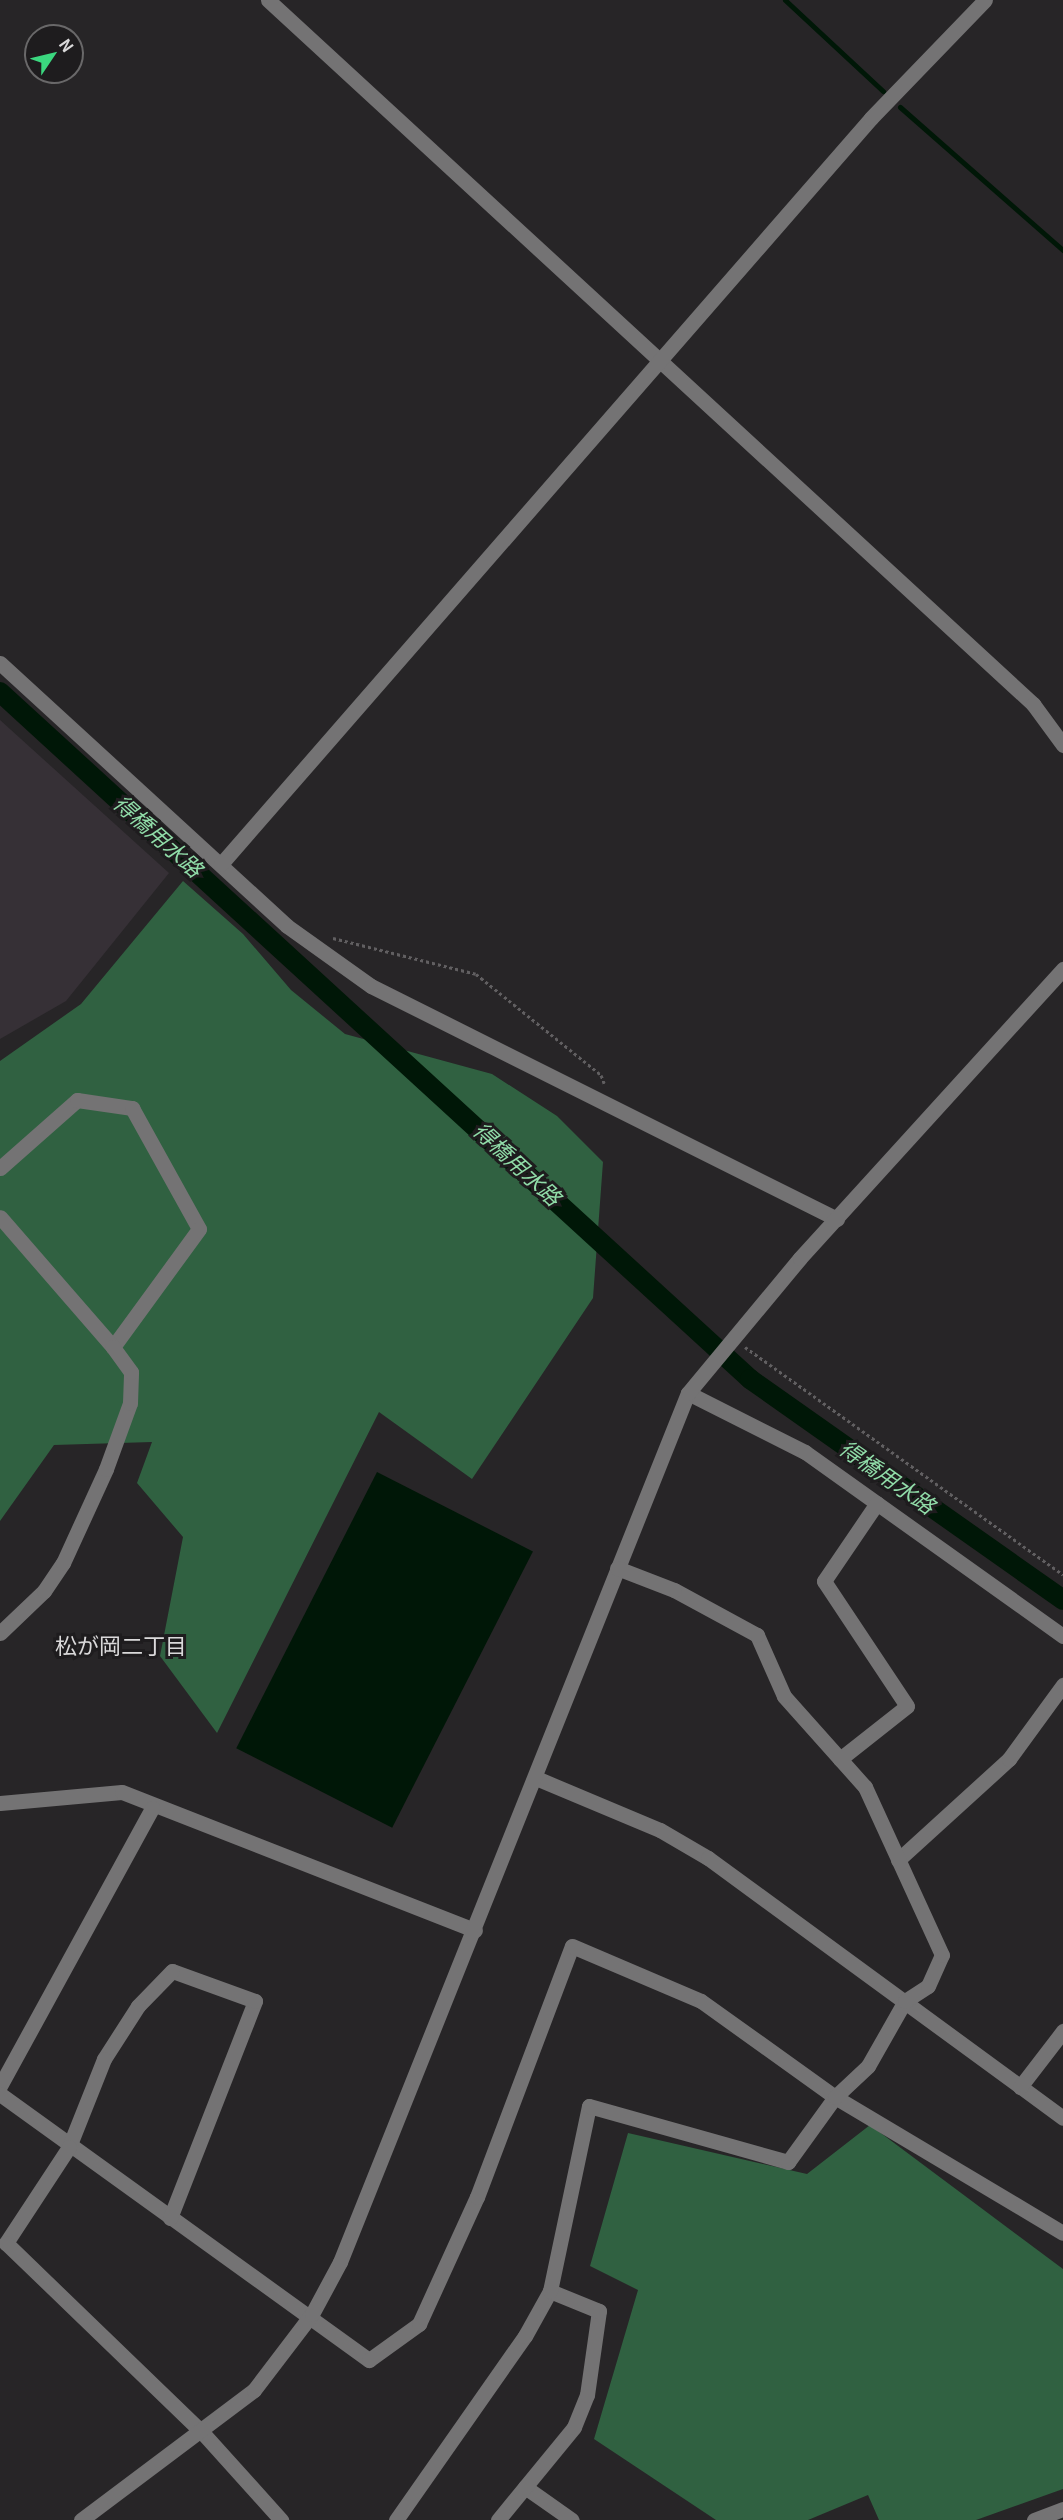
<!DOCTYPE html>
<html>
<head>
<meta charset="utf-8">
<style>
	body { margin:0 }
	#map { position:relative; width:1063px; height:2520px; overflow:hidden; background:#272527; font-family:Georgia,"Noto Sans JP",serif }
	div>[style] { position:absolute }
	.built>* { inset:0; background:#363036 }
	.forest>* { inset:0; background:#306141 }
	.water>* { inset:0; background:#001707; transform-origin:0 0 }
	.stream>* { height:5px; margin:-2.5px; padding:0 2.5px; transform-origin:2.5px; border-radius:2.5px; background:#001707 }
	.canal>* { height:20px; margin:-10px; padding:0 10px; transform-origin:10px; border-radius:10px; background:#001707 }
	.path>* { height:3px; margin-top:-1.5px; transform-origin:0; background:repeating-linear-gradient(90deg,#615f61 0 3px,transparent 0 6px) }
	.minor>* { height:15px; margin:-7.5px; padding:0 7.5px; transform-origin:7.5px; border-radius:7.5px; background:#747374 }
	span { translate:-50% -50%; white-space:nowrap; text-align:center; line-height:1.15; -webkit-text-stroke:6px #1e1c1e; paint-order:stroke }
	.water-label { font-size:22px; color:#90dca8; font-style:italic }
	.neighbourhood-label { font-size:22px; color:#dad9da }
	.north { position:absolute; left:24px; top:24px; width:60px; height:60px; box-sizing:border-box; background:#1e1c1e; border:2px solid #696869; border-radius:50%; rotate:55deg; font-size:16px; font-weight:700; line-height:24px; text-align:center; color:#dad9da }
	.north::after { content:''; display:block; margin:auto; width:21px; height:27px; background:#3bd77f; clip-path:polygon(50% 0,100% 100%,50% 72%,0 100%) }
</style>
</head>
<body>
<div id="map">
	<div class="built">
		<i style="clip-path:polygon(0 720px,169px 873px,66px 1001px,0 1039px)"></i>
	</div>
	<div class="forest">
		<i style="clip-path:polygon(183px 881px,243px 934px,291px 990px,345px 1034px,492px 1074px,557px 1116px,603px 1162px,593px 1298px,472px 1479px,379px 1412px,217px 1733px,160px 1656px,183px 1537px,137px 1483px,152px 1442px,54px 1445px,0 1521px,0 1061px,81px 1004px)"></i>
		<i style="clip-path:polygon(870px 2125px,1063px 2269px,1063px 2489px,976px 2520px,879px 2520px,868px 2495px,808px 2520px,716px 2520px,594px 2439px,638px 2290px,590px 2266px,628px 2133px,807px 2174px)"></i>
	</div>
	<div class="water">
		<i style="left:377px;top:1472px;width:175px;height:310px;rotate:27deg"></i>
	</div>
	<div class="stream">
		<i style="left:785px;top:0;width:134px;rotate:42.9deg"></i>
		<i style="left:900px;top:107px;width:217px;rotate:41.3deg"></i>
	</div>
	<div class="canal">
		<i style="left:0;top:692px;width:1017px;rotate:42.49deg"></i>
		<i style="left:750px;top:1379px;width:383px;rotate:35.2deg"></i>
	</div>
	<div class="path">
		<i style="left:333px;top:938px;width:147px;rotate:14.1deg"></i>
		<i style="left:476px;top:974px;width:161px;rotate:38.9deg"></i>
		<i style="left:601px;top:1075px;width:9px;rotate:69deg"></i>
		<i style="left:745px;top:1347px;width:391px;rotate:35.6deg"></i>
	</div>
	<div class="minor">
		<i style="left:268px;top:0;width:1040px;rotate:42.62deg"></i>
		<i style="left:1033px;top:704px;width:51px;rotate:53.8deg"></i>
		<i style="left:0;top:663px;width:389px;rotate:42.5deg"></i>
		<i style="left:287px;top:926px;width:103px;rotate:35.5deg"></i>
		<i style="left:371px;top:986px;width:521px;rotate:26.57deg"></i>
		<i style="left:221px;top:864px;width:989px;rotate:-48.93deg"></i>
		<i style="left:871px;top:118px;width:164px;rotate:-46deg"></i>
		<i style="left:0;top:1168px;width:103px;rotate:-41.4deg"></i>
		<i style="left:77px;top:1100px;width:56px;rotate:8.3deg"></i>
		<i style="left:132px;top:1108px;width:138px;rotate:61deg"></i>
		<i style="left:199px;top:1229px;width:146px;rotate:126.1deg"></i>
		<i style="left:113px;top:1347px;width:172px;rotate:-131deg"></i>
		<i style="left:688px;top:1393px;width:131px;rotate:26.8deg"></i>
		<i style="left:805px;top:1452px;width:317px;rotate:35.5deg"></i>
		<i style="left:0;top:1633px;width:61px;rotate:-43.7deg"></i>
		<i style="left:44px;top:1591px;width:34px;rotate:-56deg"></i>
		<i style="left:63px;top:1563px;width:103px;rotate:-65.4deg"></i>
		<i style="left:106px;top:1469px;width:70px;rotate:-70deg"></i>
		<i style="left:130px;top:1403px;width:31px;rotate:-88deg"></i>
		<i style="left:131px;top:1372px;width:31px;rotate:-126deg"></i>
		<i style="left:840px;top:1759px;width:85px;rotate:-38.3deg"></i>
		<i style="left:907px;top:1706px;width:150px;rotate:-123.6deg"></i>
		<i style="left:824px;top:1581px;width:94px;rotate:-55.8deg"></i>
		<i style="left:536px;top:1778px;width:134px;rotate:22.8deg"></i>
		<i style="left:660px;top:1830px;width:56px;rotate:30.3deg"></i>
		<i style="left:708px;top:1858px;width:440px;rotate:36.2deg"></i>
		<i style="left:0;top:1803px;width:122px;rotate:-5.2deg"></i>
		<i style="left:122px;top:1792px;width:379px;rotate:21.4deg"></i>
		<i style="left:898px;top:1860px;width:150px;rotate:-42.3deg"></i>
		<i style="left:1009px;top:1759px;width:92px;rotate:-53.9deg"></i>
		<i style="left:0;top:2086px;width:317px;rotate:-61.3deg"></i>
		<i style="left:1020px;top:2087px;width:71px;rotate:-52.5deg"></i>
		<i style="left:0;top:2094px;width:455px;rotate:35.8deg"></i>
		<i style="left:369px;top:2360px;width:62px;rotate:-35.8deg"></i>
		<i style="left:419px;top:2324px;width:140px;rotate:-65.5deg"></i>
		<i style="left:477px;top:2197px;width:268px;rotate:-69.3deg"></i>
		<i style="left:572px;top:1946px;width:140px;rotate:23.1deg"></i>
		<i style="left:701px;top:2001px;width:165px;rotate:35.6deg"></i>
		<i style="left:835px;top:2097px;width:265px;rotate:30.8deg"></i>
		<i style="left:170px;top:2218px;width:233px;rotate:-68.6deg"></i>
		<i style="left:255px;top:2001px;width:88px;rotate:-160.1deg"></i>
		<i style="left:172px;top:1971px;width:49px;rotate:134.2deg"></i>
		<i style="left:138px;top:2006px;width:63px;rotate:122.7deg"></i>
		<i style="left:104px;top:2059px;width:95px;rotate:111.7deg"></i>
		<i style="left:69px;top:2147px;width:115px;rotate:123.3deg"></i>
		<i style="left:6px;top:2243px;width:271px;rotate:44deg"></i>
		<i style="left:201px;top:2431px;width:120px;rotate:48deg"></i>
		<i style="left:525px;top:2487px;width:57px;rotate:35.1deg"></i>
		<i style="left:81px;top:2520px;width:216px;rotate:-36.9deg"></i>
		<i style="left:254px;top:2390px;width:96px;rotate:-52.7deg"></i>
		<i style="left:312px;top:2314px;width:59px;rotate:-61.7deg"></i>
		<i style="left:340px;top:2262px;width:936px;rotate:-68.18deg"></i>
		<i style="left:688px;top:1393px;width:175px;rotate:-50.3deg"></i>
		<i style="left:800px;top:1258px;width:391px;rotate:-47.7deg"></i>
		<i style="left:396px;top:2520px;width:225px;rotate:-55deg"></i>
		<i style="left:525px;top:2336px;width:51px;rotate:-60.9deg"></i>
		<i style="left:498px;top:2520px;width:120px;rotate:-50.7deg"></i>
		<i style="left:574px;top:2427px;width:35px;rotate:-68deg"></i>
		<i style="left:587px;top:2395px;width:85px;rotate:-81.9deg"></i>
		<i style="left:599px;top:2311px;width:53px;rotate:-157.8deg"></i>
		<i style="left:550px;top:2291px;width:189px;rotate:-78.1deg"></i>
		<i style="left:589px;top:2106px;width:207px;rotate:15.7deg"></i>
		<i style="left:788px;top:2162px;width:80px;rotate:-54.1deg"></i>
		<i style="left:835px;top:2097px;width:45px;rotate:-43.2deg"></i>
		<i style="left:868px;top:2066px;width:75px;rotate:-60.4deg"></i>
		<i style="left:905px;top:2001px;width:27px;rotate:-33deg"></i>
		<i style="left:928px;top:1986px;width:34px;rotate:-66deg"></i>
		<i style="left:942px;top:1955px;width:185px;rotate:-114.6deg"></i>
		<i style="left:865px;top:1787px;width:122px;rotate:-131.7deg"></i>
		<i style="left:784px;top:1696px;width:67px;rotate:-113.9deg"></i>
		<i style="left:757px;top:1635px;width:94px;rotate:-151.5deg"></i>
		<i style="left:674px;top:1590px;width:61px;rotate:-158.9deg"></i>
		<i style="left:1034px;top:2520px;width:31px;rotate:-21deg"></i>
	</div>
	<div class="water-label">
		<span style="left:159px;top:835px;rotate:42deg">得橋用水路</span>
		<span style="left:518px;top:1163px;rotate:43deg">得橋用水路</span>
		<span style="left:888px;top:1476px;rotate:35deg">得橋用水路</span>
	</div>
	<div class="neighbourhood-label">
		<span style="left:121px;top:1645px">松が岡二丁目</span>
	</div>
	<div class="north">N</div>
</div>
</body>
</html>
